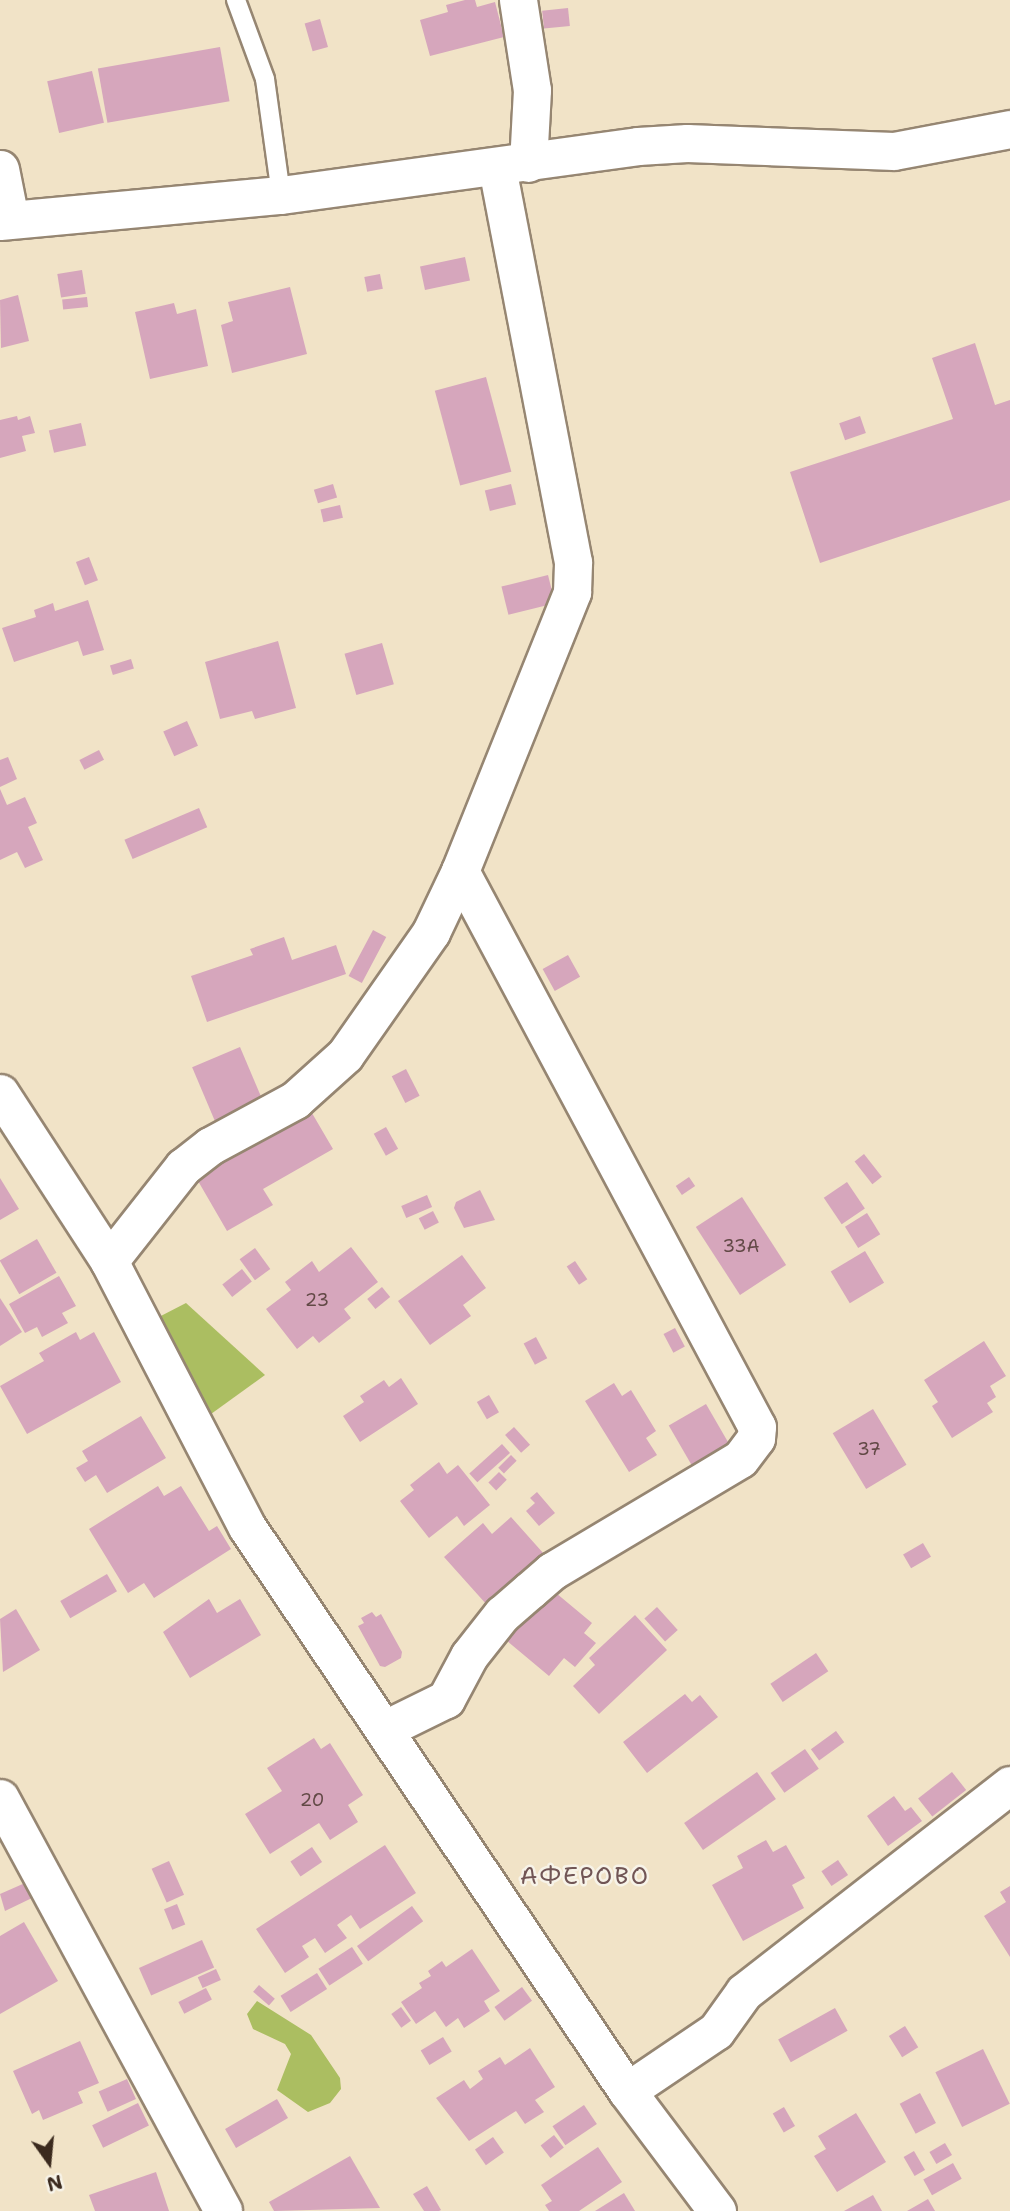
<!DOCTYPE html>
<html>
<head>
<meta charset="utf-8">
<style>
	body { margin:0 }
	#map { position:relative; width:1010px; height:2211px; overflow:hidden; background:#f1e3c7; font-family:"Shantell Sans",sans-serif }
	div>[style] { position:absolute }
	.green>* { inset:0; background:#abbe61 }
	.building>* { inset:0; background:#d6a6bc; transform-origin:0 0 }
	.roads { filter:drop-shadow(2px 0 #968672) drop-shadow(-2px 0 #968672) drop-shadow(0 2px #968672) drop-shadow(0 -2px #968672) }
	.lane>* { height:18px; margin:-9px; padding:0 9px; transform-origin:9px; border-radius:9px; background:#fff }
	.street>* { height:37px; margin:-18.5px; padding:0 18.5px; transform-origin:18.5px; border-radius:18.5px; background:#fff }
	span { translate:-50% -50%; white-space:nowrap; text-align:center; line-height:1.15; -webkit-text-stroke:5px #f7f3e8; paint-order:stroke }
	.number-label { font-size:18px; color:#624946 }
	.number-label span { -webkit-text-stroke-width:0 }
	.quarter-label { font-size:24px; color:#715555; letter-spacing:2px }
	.north { position:absolute; left:14px; top:2127px; width:70px; height:70px; -webkit-text-stroke:5px #f7f3e8; paint-order:stroke; rotate:165deg; font-size:19px; font-weight:700; line-height:28px; text-align:center; color:#3b2a1e }
	.north::after { content:''; display:block; margin:auto; width:24px; height:32px; background:#3b2a1e; clip-path:polygon(50% 0,100% 100%,50% 72%,0 100%) }
</style>
</head>
<body>
<div id="map">
	<div class="green">
		<i style="clip-path:polygon(186px 1303px,265px 1375px,211px 1414px,155px 1319px)"></i>
		<i style="clip-path:polygon(257px 2001px,311px 2035px,340px 2078px,341px 2089px,330px 2103px,308px 2112px,277px 2090px,291px 2054px,285px 2044px,253px 2029px,247px 2014px)"></i>
	</div>
	<div class="building">
		<i style="clip-path:polygon(465px 0,475px 0,477px 7px,495px 2px,504px 37px,430px 56px,420px 20px,448px 12px,446px 5px)"></i>
		<i style="left:568px;top:8px;width:18px;height:26px;rotate:84deg"></i>
		<i style="left:320px;top:19px;width:29px;height:16px;rotate:74deg"></i>
		<i style="left:220px;top:47px;width:55px;height:124px;rotate:80deg"></i>
		<i style="left:92px;top:71px;width:53px;height:46px;rotate:77deg"></i>
		<i style="left:465px;top:257px;width:24px;height:46px;rotate:78deg"></i>
		<i style="left:82px;top:270px;width:24px;height:25px;rotate:81deg"></i>
		<i style="left:380px;top:274px;width:15px;height:16px;rotate:79deg"></i>
		<i style="clip-path:polygon(290px 287px,307px 354px,232px 373px,221px 325px,233px 321px,228px 302px)"></i>
		<i style="clip-path:polygon(18px 295px,29px 341px,1px 348px,0 300px)"></i>
		<i style="left:87px;top:297px;width:10px;height:25px;rotate:84deg"></i>
		<i style="clip-path:polygon(174px 303px,177px 314px,196px 309px,208px 366px,150px 379px,135px 312px)"></i>
		<i style="clip-path:polygon(975px 343px,995px 405px,1010px 400px,1010px 500px,820px 563px,790px 472px,953px 419px,932px 358px)"></i>
		<i style="left:486px;top:377px;width:98px;height:53px;rotate:75deg"></i>
		<i style="clip-path:polygon(17px 416px,18px 420px,30px 416px,35px 433px,22px 436px,26px 451px,0 458px,0 420px)"></i>
		<i style="left:860px;top:416px;width:18px;height:22px;rotate:71deg"></i>
		<i style="left:81px;top:423px;width:23px;height:33px;rotate:77deg"></i>
		<i style="left:333px;top:484px;width:14px;height:20px;rotate:73deg"></i>
		<i style="left:511px;top:484px;width:21px;height:27px;rotate:76deg"></i>
		<i style="left:340px;top:505px;width:13px;height:20px;rotate:77deg"></i>
		<i style="left:89px;top:557px;width:25px;height:14px;rotate:69deg"></i>
		<i style="left:548px;top:575px;width:29px;height:48px;rotate:76deg"></i>
		<i style="clip-path:polygon(88px 600px,104px 650px,83px 656px,78px 641px,14px 662px,2px 628px,36px 617px,34px 610px,53px 603px,55px 611px)"></i>
		<i style="clip-path:polygon(278px 641px,296px 708px,255px 719px,252px 711px,220px 719px,205px 662px)"></i>
		<i style="left:382px;top:643px;width:43px;height:39px;rotate:74deg"></i>
		<i style="left:131px;top:659px;width:10px;height:22px;rotate:73deg"></i>
		<i style="left:187px;top:721px;width:27px;height:26px;rotate:66deg"></i>
		<i style="left:99px;top:750px;width:11px;height:22px;rotate:63deg"></i>
		<i style="clip-path:polygon(8px 757px,17px 779px,0 787px,0 760px)"></i>
		<i style="clip-path:polygon(0 789px,7px 805px,25px 797px,37px 823px,28px 827px,43px 860px,25px 868px,17px 852px,0 860px)"></i>
		<i style="left:199px;top:808px;width:21px;height:81px;rotate:67deg"></i>
		<i style="left:373px;top:930px;width:15px;height:52px;rotate:28deg"></i>
		<i style="clip-path:polygon(284px 937px,292px 960px,336px 945px,346px 974px,207px 1022px,191px 976px,253px 955px,250px 949px)"></i>
		<i style="left:568px;top:955px;width:25px;height:29px;rotate:61deg"></i>
		<i style="left:240px;top:1047px;width:58px;height:52px;rotate:67deg"></i>
		<i style="left:406px;top:1069px;width:30px;height:16px;rotate:63deg"></i>
		<i style="clip-path:polygon(309px 1108px,333px 1149px,263px 1189px,273px 1205px,227px 1231px,194px 1174px)"></i>
		<i style="left:386px;top:1127px;width:25px;height:14px;rotate:61deg"></i>
		<i style="left:864px;top:1154px;width:29px;height:12px;rotate:52deg"></i>
		<i style="left:689px;top:1177px;width:11px;height:16px;rotate:56deg"></i>
		<i style="clip-path:polygon(0 1178px,19px 1209px,0 1220px)"></i>
		<i style="left:847px;top:1182px;width:32px;height:28px;rotate:56deg"></i>
		<i style="clip-path:polygon(480px 1190px,495px 1220px,464px 1228px,454px 1208px,456px 1202px)"></i>
		<i style="left:427px;top:1195px;width:13px;height:28px;rotate:67deg"></i>
		<i style="left:742px;top:1197px;width:81px;height:55px;rotate:57deg"></i>
		<i style="left:433px;top:1211px;width:13px;height:16px;rotate:63deg"></i>
		<i style="left:867px;top:1213px;width:25px;height:26px;rotate:58deg"></i>
		<i style="left:37px;top:1239px;width:39px;height:43px;rotate:60deg"></i>
		<i style="clip-path:polygon(351px 1247px,378px 1282px,344px 1309px,351px 1318px,319px 1343px,313px 1336px,297px 1349px,266px 1309px,291px 1290px,285px 1282px,312px 1261px,319px 1272px)"></i>
		<i style="left:255px;top:1248px;width:26px;height:19px;rotate:54deg"></i>
		<i style="left:865px;top:1251px;width:37px;height:40px;rotate:59deg"></i>
		<i style="clip-path:polygon(462px 1255px,486px 1288px,463px 1305px,471px 1316px,430px 1345px,398px 1301px)"></i>
		<i style="left:575px;top:1261px;width:22px;height:10px;rotate:56deg"></i>
		<i style="left:242px;top:1269px;width:16px;height:25px;rotate:52deg"></i>
		<i style="clip-path:polygon(59px 1276px,76px 1306px,62px 1313px,68px 1323px,42px 1337px,37px 1327px,25px 1333px,9px 1304px)"></i>
		<i style="left:382px;top:1287px;width:13px;height:19px;rotate:51deg"></i>
		<i style="clip-path:polygon(0 1298px,22px 1332px,0 1346px)"></i>
		<i style="left:675px;top:1328px;width:21px;height:13px;rotate:62deg"></i>
		<i style="clip-path:polygon(76px 1332px,80px 1340px,94px 1332px,121px 1382px,27px 1434px,0 1386px,44px 1361px,39px 1353px)"></i>
		<i style="left:536px;top:1337px;width:24px;height:14px;rotate:62deg"></i>
		<i style="clip-path:polygon(984px 1341px,1006px 1376px,990px 1386px,996px 1397px,987px 1403px,993px 1412px,952px 1438px,932px 1406px,938px 1402px,924px 1380px)"></i>
		<i style="clip-path:polygon(401px 1378px,418px 1404px,360px 1442px,343px 1416px,364px 1402px,360px 1396px,384px 1380px,389px 1387px)"></i>
		<i style="clip-path:polygon(614px 1383px,622px 1396px,631px 1390px,656px 1431px,646px 1438px,657px 1455px,629px 1472px,585px 1401px)"></i>
		<i style="left:489px;top:1395px;width:20px;height:14px;rotate:60deg"></i>
		<i style="left:706px;top:1404px;width:50px;height:43px;rotate:60deg"></i>
		<i style="left:873px;top:1409px;width:65px;height:47px;rotate:59deg"></i>
		<i style="clip-path:polygon(141px 1416px,166px 1458px,107px 1493px,96px 1475px,85px 1482px,76px 1468px,88px 1461px,82px 1451px)"></i>
		<i style="left:514px;top:1427px;width:24px;height:12px;rotate:48deg"></i>
		<i style="left:502px;top:1444px;width:12px;height:44px;rotate:48deg"></i>
		<i style="left:511px;top:1455px;width:8px;height:18px;rotate:45deg"></i>
		<i style="clip-path:polygon(439px 1462px,447px 1474px,458px 1465px,490px 1505px,464px 1526px,457px 1516px,429px 1538px,400px 1501px,414px 1490px,410px 1485px)"></i>
		<i style="left:499px;top:1472px;width:11px;height:15px;rotate:45deg"></i>
		<i style="clip-path:polygon(158px 1486px,164px 1496px,181px 1486px,209px 1531px,217px 1526px,231px 1549px,154px 1598px,144px 1583px,128px 1593px,89px 1529px)"></i>
		<i style="clip-path:polygon(537px 1492px,555px 1513px,539px 1526px,526px 1511px,535px 1503px,530px 1498px)"></i>
		<i style="clip-path:polygon(511px 1517px,544px 1554px,487px 1605px,444px 1557px,483px 1523px,492px 1534px)"></i>
		<i style="left:923px;top:1543px;width:16px;height:23px;rotate:60deg"></i>
		<i style="left:107px;top:1574px;width:20px;height:54px;rotate:60deg"></i>
		<i style="clip-path:polygon(550px 1588px,592px 1623px,584px 1633px,596px 1643px,575px 1667px,564px 1658px,549px 1676px,506px 1640px)"></i>
		<i style="clip-path:polygon(209px 1599px,217px 1613px,240px 1599px,261px 1635px,190px 1678px,163px 1632px)"></i>
		<i style="left:657px;top:1607px;width:31px;height:17px;rotate:48deg"></i>
		<i style="clip-path:polygon(16px 1609px,40px 1650px,3px 1672px,0 1619px)"></i>
		<i style="clip-path:polygon(372px 1612px,376px 1617px,381px 1614px,402px 1652px,401px 1658px,385px 1667px,380px 1666px,358px 1626px,364px 1623px,361px 1618px)"></i>
		<i style="clip-path:polygon(635px 1615px,667px 1650px,599px 1714px,573px 1686px,595px 1665px,589px 1658px)"></i>
		<i style="left:816px;top:1653px;width:22px;height:55px;rotate:56deg"></i>
		<i style="clip-path:polygon(685px 1694px,692px 1702px,700px 1695px,718px 1717px,647px 1773px,623px 1742px)"></i>
		<i style="left:836px;top:1731px;width:14px;height:31px;rotate:54deg"></i>
		<i style="clip-path:polygon(314px 1738px,321px 1749px,330px 1743px,363px 1795px,348px 1805px,358px 1822px,330px 1840px,319px 1823px,270px 1854px,245px 1814px,282px 1791px,267px 1768px)"></i>
		<i style="left:805px;top:1749px;width:24px;height:42px;rotate:55deg"></i>
		<i style="left:757px;top:1772px;width:33px;height:89px;rotate:55deg"></i>
		<i style="left:952px;top:1772px;width:23px;height:43px;rotate:52deg"></i>
		<i style="clip-path:polygon(894px 1796px,905px 1811px,911px 1807px,922px 1821px,888px 1846px,867px 1816px)"></i>
		<i style="clip-path:polygon(766px 1840px,773px 1852px,786px 1845px,805px 1878px,792px 1885px,804px 1908px,743px 1941px,712px 1885px,743px 1868px,737px 1856px)"></i>
		<i style="clip-path:polygon(385px 1845px,416px 1893px,360px 1929px,351px 1915px,337px 1925px,347px 1938px,325px 1953px,315px 1938px,302px 1946px,309px 1957px,285px 1973px,256px 1929px)"></i>
		<i style="left:312px;top:1847px;width:18px;height:26px;rotate:56deg"></i>
		<i style="left:838px;top:1860px;width:18px;height:20px;rotate:56deg"></i>
		<i style="left:169px;top:1861px;width:37px;height:19px;rotate:66deg"></i>
		<i style="clip-path:polygon(25px 1883px,32px 1898px,5px 1911px,0 1894px)"></i>
		<i style="clip-path:polygon(1010px 1886px,1010px 1957px,984px 1916px,1006px 1902px,1000px 1892px)"></i>
		<i style="left:177px;top:1904px;width:22px;height:14px;rotate:68deg"></i>
		<i style="left:412px;top:1906px;width:19px;height:68px;rotate:54deg"></i>
		<i style="clip-path:polygon(24px 1922px,58px 1981px,0 2014px,0 1936px)"></i>
		<i style="left:202px;top:1940px;width:30px;height:69px;rotate:66deg"></i>
		<i style="left:352px;top:1947px;width:20px;height:40px;rotate:57deg"></i>
		<i style="clip-path:polygon(472px 1949px,500px 1991px,484px 2001px,490px 2011px,464px 2028px,458px 2018px,446px 2027px,435px 2011px,416px 2024px,401px 2002px,422px 1988px,419px 1983px,431px 1976px,428px 1971px,442px 1961px,446px 1967px)"></i>
		<i style="left:216px;top:1969px;width:12px;height:20px;rotate:66deg"></i>
		<i style="left:317px;top:1973px;width:19px;height:43px;rotate:58deg"></i>
		<i style="left:259px;top:1985px;width:21px;height:9px;rotate:41deg"></i>
		<i style="left:522px;top:1987px;width:17px;height:34px;rotate:54deg"></i>
		<i style="left:206px;top:1988px;width:13px;height:31px;rotate:63deg"></i>
		<i style="left:401px;top:2007px;width:17px;height:12px;rotate:54deg"></i>
		<i style="left:835px;top:2008px;width:26px;height:65px;rotate:61deg"></i>
		<i style="left:905px;top:2026px;width:25px;height:19px;rotate:58deg"></i>
		<i style="left:443px;top:2037px;width:17px;height:26px;rotate:59deg"></i>
		<i style="clip-path:polygon(80px 2041px,99px 2083px,78px 2092px,83px 2103px,43px 2120px,39px 2110px,32px 2114px,13px 2071px)"></i>
		<i style="clip-path:polygon(530px 2048px,555px 2087px,535px 2100px,544px 2112px,525px 2124px,516px 2111px,469px 2141px,436px 2098px,464px 2080px,470px 2089px,483px 2079px,478px 2071px,500px 2057px,505px 2065px)"></i>
		<i style="left:983px;top:2049px;width:61px;height:53px;rotate:64deg"></i>
		<i style="left:127px;top:2079px;width:22px;height:31px;rotate:66deg"></i>
		<i style="left:920px;top:2093px;width:34px;height:23px;rotate:62deg"></i>
		<i style="left:277px;top:2099px;width:22px;height:60px;rotate:60deg"></i>
		<i style="left:138px;top:2103px;width:25px;height:51px;rotate:64deg"></i>
		<i style="left:584px;top:2105px;width:23px;height:38px;rotate:56deg"></i>
		<i style="left:784px;top:2107px;width:22px;height:13px;rotate:60deg"></i>
		<i style="clip-path:polygon(856px 2113px,886px 2162px,837px 2192px,814px 2156px,826px 2149px,818px 2136px)"></i>
		<i style="left:554px;top:2135px;width:16px;height:17px;rotate:52deg"></i>
		<i style="left:493px;top:2137px;width:19px;height:22px;rotate:55deg"></i>
		<i style="left:945px;top:2143px;width:14px;height:18px;rotate:60deg"></i>
		<i style="clip-path:polygon(598px 2147px,622px 2182px,579px 2211px,549px 2211px,545px 2205px,552px 2201px,541px 2185px)"></i>
		<i style="left:914px;top:2151px;width:22px;height:12px;rotate:60deg"></i>
		<i style="clip-path:polygon(350px 2156px,380px 2208px,274px 2211px,269px 2202px)"></i>
		<i style="left:953px;top:2163px;width:18px;height:34px;rotate:61deg"></i>
		<i style="clip-path:polygon(156px 2172px,169px 2211px,95px 2211px,89px 2195px)"></i>
		<i style="clip-path:polygon(427px 2186px,441px 2210px,439px 2211px,424px 2211px,413px 2194px)"></i>
		<i style="clip-path:polygon(624px 2193px,635px 2211px,595px 2211px)"></i>
		<i style="clip-path:polygon(873px 2195px,882px 2211px,844px 2211px)"></i>
		<i style="clip-path:polygon(928px 2199px,935px 2211px,907px 2211px)"></i>
	</div>
	<div class="roads">
		<div class="lane">
			<i style="left:236px;top:0;width:84px;rotate:69.8deg"></i>
			<i style="left:265px;top:79px;width:117px;rotate:82.1deg"></i>
		</div>
		<div class="street">
			<i style="left:518px;top:0;width:91px;rotate:81.2deg"></i>
			<i style="left:532px;top:90px;width:73px;rotate:93.1deg"></i>
			<i style="left:0;top:169px;width:51px;rotate:78.7deg"></i>
			<i style="left:0;top:221px;width:282px;rotate:-5.3deg"></i>
			<i style="left:281px;top:195px;width:360px;rotate:-7.8deg"></i>
			<i style="left:638px;top:146px;width:49px;rotate:-3.5deg"></i>
			<i style="left:687px;top:143px;width:207px;rotate:2.2deg"></i>
			<i style="left:894px;top:151px;width:118px;rotate:-10.7deg"></i>
			<i style="left:460px;top:871px;width:301px;rotate:-68.1deg"></i>
			<i style="left:572px;top:592px;width:30px;rotate:-88deg"></i>
			<i style="left:573px;top:562px;width:401px;rotate:-100.9deg"></i>
			<i style="left:0;top:1093px;width:200px;rotate:57deg"></i>
			<i style="left:109px;top:1261px;width:300px;rotate:62.6deg"></i>
			<i style="left:247px;top:1527px;width:680px;rotate:56.03deg"></i>
			<i style="left:627px;top:2091px;width:150px;rotate:53.1deg"></i>
			<i style="left:109px;top:1261px;width:120px;rotate:-51.8deg"></i>
			<i style="left:183px;top:1167px;width:34px;rotate:-38deg"></i>
			<i style="left:210px;top:1146px;width:97px;rotate:-28.4deg"></i>
			<i style="left:295px;top:1100px;width:67px;rotate:-42deg"></i>
			<i style="left:345px;top:1055px;width:150px;rotate:-55deg"></i>
			<i style="left:431px;top:932px;width:68px;rotate:-64.6deg"></i>
			<i style="left:460px;top:871px;width:630px;rotate:61.89deg"></i>
			<i style="left:757px;top:1427px;width:11px;rotate:95deg"></i>
			<i style="left:756px;top:1438px;width:26px;rotate:127deg"></i>
			<i style="left:740px;top:1459px;width:219px;rotate:149.2deg"></i>
			<i style="left:552px;top:1571px;width:29px;rotate:139deg"></i>
			<i style="left:530px;top:1590px;width:37px;rotate:139deg"></i>
			<i style="left:502px;top:1614px;width:53px;rotate:128.2deg"></i>
			<i style="left:469px;top:1656px;width:49px;rotate:118.1deg"></i>
			<i style="left:446px;top:1699px;width:68px;rotate:153.8deg"></i>
			<i style="left:0;top:1798px;width:469px;rotate:61.6deg"></i>
			<i style="left:627px;top:2091px;width:107px;rotate:-34deg"></i>
			<i style="left:716px;top:2031px;width:48px;rotate:-54.3deg"></i>
			<i style="left:744px;top:1992px;width:337px;rotate:-37.9deg"></i>
		</div>
	</div>
	<div class="number-label">
		<span style="left:741px;top:1246px">33А</span>
		<span style="left:317px;top:1300px">23</span>
		<span style="left:869px;top:1449px">37</span>
		<span style="left:312px;top:1800px">20</span>
	</div>
	<div class="quarter-label">
		<span style="left:585px;top:1877px">АФЕРОВО</span>
	</div>
	<div class="north">N</div>
</div>
</body>
</html>
